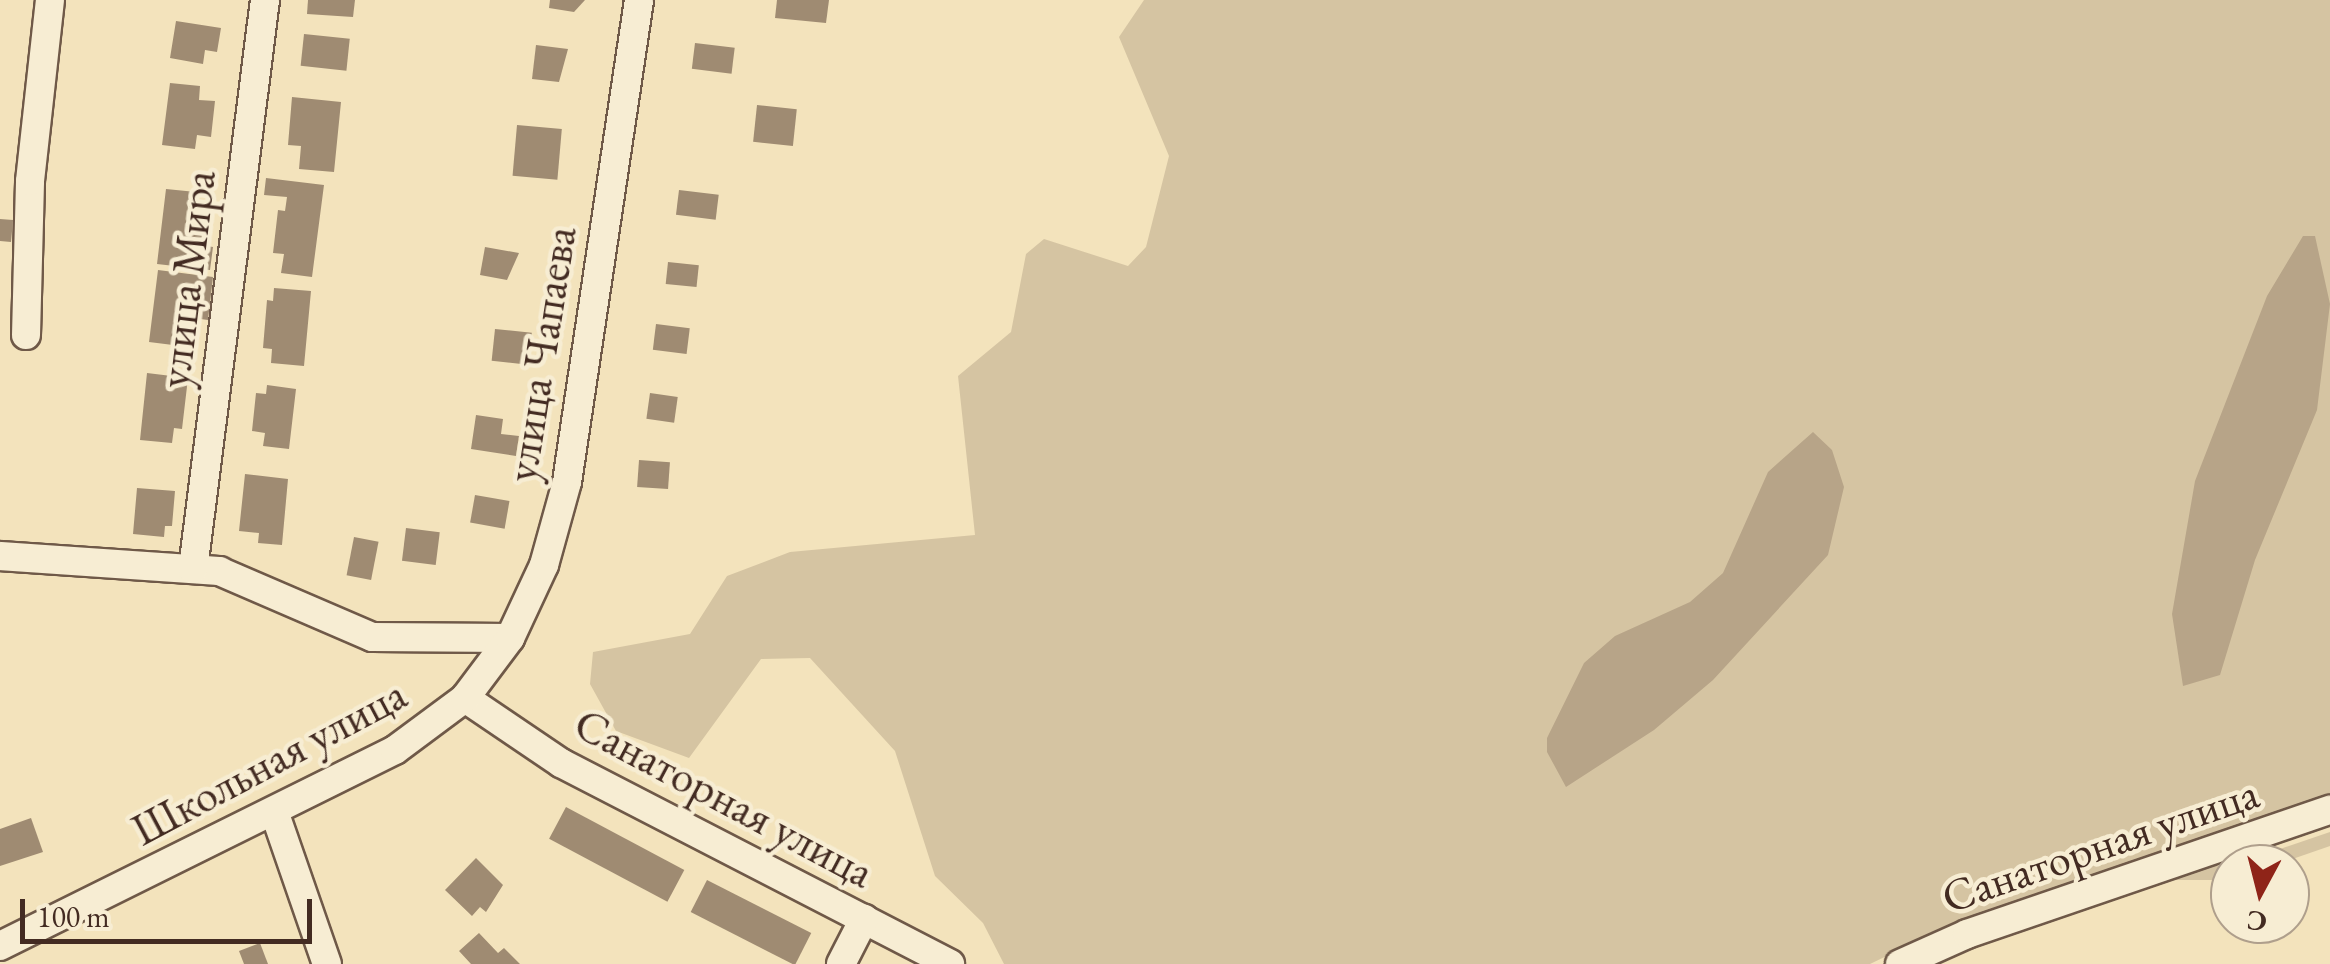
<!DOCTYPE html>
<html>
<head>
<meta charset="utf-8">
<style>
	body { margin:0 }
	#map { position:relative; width:2330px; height:964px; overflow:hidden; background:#f3e3bc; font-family:"EB Garamond",serif }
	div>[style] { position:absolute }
	.green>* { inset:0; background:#d5c4a2; transform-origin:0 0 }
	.water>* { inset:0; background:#b7a488 }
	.building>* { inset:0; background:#9f8b72; transform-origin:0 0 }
	.roads { filter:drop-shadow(2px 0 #6f5948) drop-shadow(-2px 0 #6f5948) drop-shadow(0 2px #6f5948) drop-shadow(0 -2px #6f5948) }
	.minor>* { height:28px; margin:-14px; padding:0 14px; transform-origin:14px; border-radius:14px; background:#f7edd3 }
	span { translate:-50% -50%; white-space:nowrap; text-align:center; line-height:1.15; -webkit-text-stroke:9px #f7edd3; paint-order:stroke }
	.street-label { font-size:45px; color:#432b22 }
	.north { position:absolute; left:2210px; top:844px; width:100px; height:100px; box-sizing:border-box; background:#f7edd3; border:2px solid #af9f8c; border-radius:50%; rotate:187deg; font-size:28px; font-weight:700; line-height:40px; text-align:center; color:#432b22 }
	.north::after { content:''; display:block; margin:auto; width:35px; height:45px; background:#8f2418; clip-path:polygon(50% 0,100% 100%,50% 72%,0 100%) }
	.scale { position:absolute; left:20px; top:899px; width:292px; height:45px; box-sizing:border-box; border:5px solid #432b22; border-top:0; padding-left:12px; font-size:30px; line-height:35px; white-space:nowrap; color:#432b22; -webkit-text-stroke:8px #f7edd3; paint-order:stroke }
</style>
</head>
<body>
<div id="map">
	<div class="green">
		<i style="clip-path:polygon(1144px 0,2330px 0,2330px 797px,1955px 923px,1870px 964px,1004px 964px,983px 923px,935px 876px,895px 751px,810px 658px,761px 659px,689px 758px,616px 731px,590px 684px,593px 652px,690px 634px,727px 576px,790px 552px,975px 535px,958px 376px,1011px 332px,1026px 254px,1044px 239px,1128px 266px,1146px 247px,1169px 156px,1119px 37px)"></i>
		<i style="clip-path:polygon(2330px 832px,2330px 846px,2278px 864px,2236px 864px)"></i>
		<i style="left:2230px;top:866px;width:14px;height:256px;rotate:90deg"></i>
	</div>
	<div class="water">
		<i style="clip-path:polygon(2303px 236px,2315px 236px,2330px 304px,2317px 410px,2255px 560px,2220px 675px,2183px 686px,2172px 614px,2195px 481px,2267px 296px)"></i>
		<i style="clip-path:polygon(1813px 432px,1832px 450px,1844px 487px,1828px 555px,1713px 680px,1654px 730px,1566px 787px,1547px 752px,1547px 738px,1584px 663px,1615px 636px,1690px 602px,1723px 573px,1768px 472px)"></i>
	</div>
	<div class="building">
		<i style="clip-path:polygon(308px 0,355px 0,353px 17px,307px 14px)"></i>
		<i style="clip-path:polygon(550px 0,585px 0,574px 12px,549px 8px)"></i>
		<i style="clip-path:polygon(777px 0,829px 0,826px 23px,775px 18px)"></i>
		<i style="clip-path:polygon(176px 21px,221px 28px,217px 52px,205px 50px,203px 64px,170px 58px)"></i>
		<i style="left:304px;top:34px;width:46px;height:32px;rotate:6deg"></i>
		<i style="left:695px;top:43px;width:40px;height:26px;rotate:7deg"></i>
		<i style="clip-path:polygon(536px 45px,568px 49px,559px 82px,532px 79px)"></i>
		<i style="clip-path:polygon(170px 83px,200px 86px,199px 100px,215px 101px,211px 137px,197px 135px,195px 149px,162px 145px)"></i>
		<i style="clip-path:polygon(292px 97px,341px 102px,334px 172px,299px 169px,301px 146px,288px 145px)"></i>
		<i style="left:757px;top:105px;width:40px;height:37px;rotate:6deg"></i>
		<i style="left:517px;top:125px;width:45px;height:51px;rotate:5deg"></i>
		<i style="clip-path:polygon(266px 178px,324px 185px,312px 277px,281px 273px,284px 254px,273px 253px,278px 210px,285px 211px,287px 197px,264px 195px)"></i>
		<i style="clip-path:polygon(166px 189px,196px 192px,194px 205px,205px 206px,201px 245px,213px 247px,210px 270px,157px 264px)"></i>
		<i style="left:679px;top:190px;width:40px;height:25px;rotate:7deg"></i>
		<i style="clip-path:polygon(0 219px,13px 220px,11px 242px,0 241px)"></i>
		<i style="clip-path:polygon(485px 247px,519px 253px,507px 280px,480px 275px)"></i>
		<i style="left:668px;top:262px;width:31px;height:22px;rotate:6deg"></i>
		<i style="clip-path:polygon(158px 270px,213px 277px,208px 320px,193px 318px,181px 346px,149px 342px)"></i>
		<i style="clip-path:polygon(274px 288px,311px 291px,304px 366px,271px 363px,272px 349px,263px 348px,267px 300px,273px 301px)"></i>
		<i style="left:656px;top:324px;width:34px;height:26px;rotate:7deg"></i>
		<i style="left:495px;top:329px;width:37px;height:32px;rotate:6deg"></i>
		<i style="clip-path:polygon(147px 373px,188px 378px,182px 429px,174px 428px,172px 443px,140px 440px)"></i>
		<i style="clip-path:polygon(267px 385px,296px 389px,289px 449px,263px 446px,265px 433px,252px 431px,256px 393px,266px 394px)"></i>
		<i style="left:650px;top:393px;width:28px;height:26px;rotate:8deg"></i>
		<i style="clip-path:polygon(476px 415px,503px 419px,501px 434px,519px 436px,516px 456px,471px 449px)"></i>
		<i style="left:639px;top:460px;width:31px;height:27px;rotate:4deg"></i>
		<i style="clip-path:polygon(245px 474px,288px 479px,282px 545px,258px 543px,259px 533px,239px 531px)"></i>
		<i style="clip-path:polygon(137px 488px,175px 491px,172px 526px,165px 526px,164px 537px,133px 534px)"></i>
		<i style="left:475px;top:495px;width:35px;height:28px;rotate:10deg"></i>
		<i style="left:406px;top:528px;width:34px;height:33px;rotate:7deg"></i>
		<i style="left:354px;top:537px;width:25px;height:39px;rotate:11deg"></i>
		<i style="left:566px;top:807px;width:134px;height:36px;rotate:28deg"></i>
		<i style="clip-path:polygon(31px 818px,43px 852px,0 866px,0 829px)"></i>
		<i style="clip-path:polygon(476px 858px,503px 885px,486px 912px,480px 907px,472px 916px,445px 890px)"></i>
		<i style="left:707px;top:880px;width:117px;height:36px;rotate:27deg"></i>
		<i style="clip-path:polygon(479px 933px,498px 953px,504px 948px,520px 964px,471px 964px,459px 951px)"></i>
		<i style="clip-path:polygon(260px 943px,268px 964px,244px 964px,239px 951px)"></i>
	</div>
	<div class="roads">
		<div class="minor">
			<i style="left:26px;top:335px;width:154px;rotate:-88.5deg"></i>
			<i style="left:30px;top:181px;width:182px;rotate:-83.7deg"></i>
			<i style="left:0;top:556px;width:220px;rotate:3.9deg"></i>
			<i style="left:219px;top:571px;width:167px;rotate:23.3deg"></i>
			<i style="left:372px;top:637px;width:138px;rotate:0.4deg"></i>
			<i style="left:193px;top:569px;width:574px;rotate:-82.79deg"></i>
			<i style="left:465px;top:698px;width:116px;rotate:34.1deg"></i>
			<i style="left:561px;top:763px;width:438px;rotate:27.3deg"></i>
			<i style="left:274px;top:811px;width:162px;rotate:70.9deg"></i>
			<i style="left:0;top:946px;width:441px;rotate:-26.4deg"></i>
			<i style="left:395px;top:750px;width:87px;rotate:-36.6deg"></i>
			<i style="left:465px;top:698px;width:75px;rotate:-53.1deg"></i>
			<i style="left:510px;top:638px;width:81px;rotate:-65deg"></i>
			<i style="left:544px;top:565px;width:86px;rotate:-74.5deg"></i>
			<i style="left:567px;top:482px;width:487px;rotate:-81.5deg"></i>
			<i style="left:841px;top:964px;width:51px;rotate:-62.9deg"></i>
			<i style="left:1900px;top:964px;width:73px;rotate:-24.1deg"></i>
			<i style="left:1967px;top:934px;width:384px;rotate:-18.9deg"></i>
		</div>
	</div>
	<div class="street-label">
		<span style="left:187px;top:279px;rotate:-83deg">улица Мира</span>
		<span style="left:541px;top:354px;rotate:-81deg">улица Чапаева</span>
		<span style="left:269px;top:762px;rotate:-28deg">Школьная улица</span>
		<span style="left:724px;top:798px;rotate:28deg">Санаторная улица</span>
		<span style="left:2100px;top:845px;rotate:-19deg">Санаторная улица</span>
	</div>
	<div class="north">С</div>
	<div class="scale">100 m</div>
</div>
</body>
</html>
